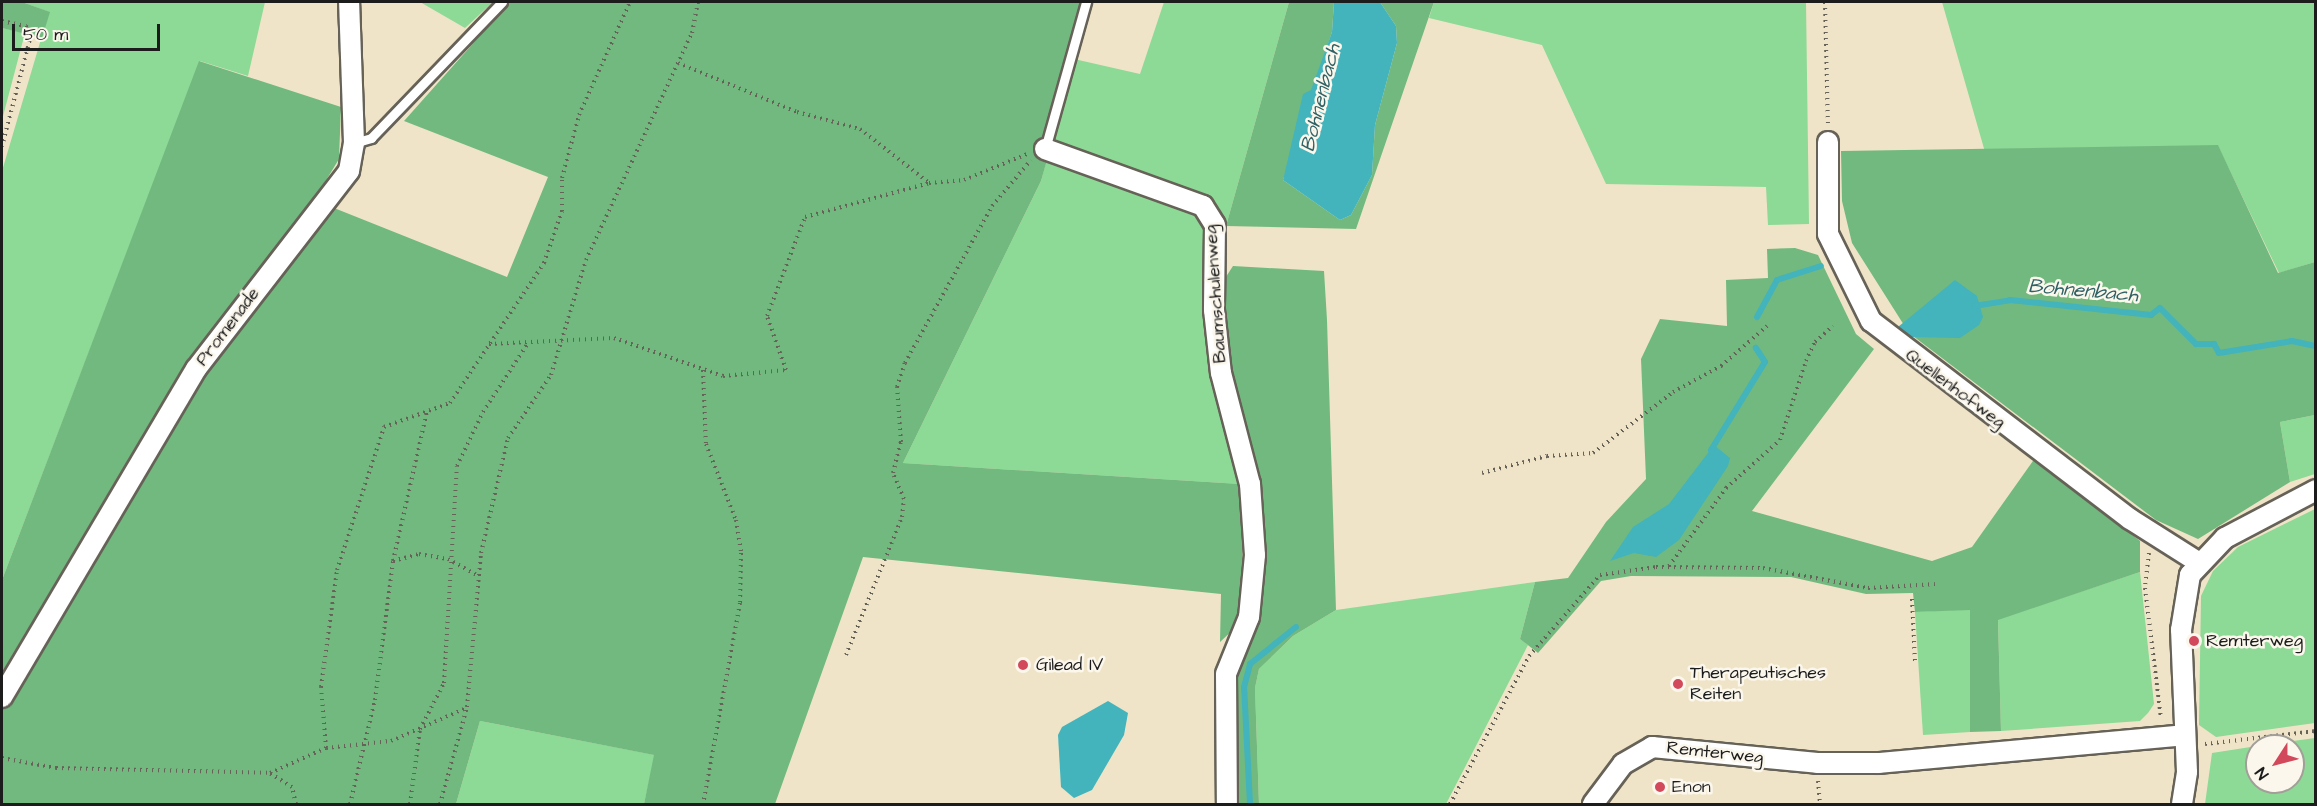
<!DOCTYPE html>
<html>
<head>
<meta charset="utf-8">
<style>
	body { margin:0 }
	#map { position:relative; width:2317px; height:806px; overflow:hidden; background:#efe4c7; font-family:"Architects Daughter",sans-serif }
	div>[style] { position:absolute }
	.green>* { inset:0; background:#8dd996 }
	.forest>* { inset:0; background:#72b97f }
	.water>* { inset:0; background:#43b3bc }
	.stream>* { height:6px; margin:-3px; padding:0 3px; transform-origin:3px; border-radius:3px; background:#43b3bc }
	.path>* { height:4px; margin-top:-2px; transform-origin:0; background:repeating-linear-gradient(90deg,#666258 0 1.5px,transparent 0 6px) }
	.roads { filter:drop-shadow(2px 0 #666258) drop-shadow(-2px 0 #666258) drop-shadow(0 2px #666258) drop-shadow(0 -2px #666258) }
	.service>* { height:9px; margin:-4.5px; padding:0 4.5px; transform-origin:4.5px; border-radius:4.5px; background:#fff }
	.minor>* { height:20px; margin:-10px; padding:0 10px; transform-origin:10px; border-radius:10px; background:#fff }
	.dots>* { width:16px; height:16px; translate:-50% -50%; box-sizing:border-box; border:3px solid #fbf7ec; border-radius:50% }
	span { translate:-50% -50%; white-space:nowrap; text-align:center; line-height:1.15; -webkit-text-stroke:5px #fbf7ec; paint-order:stroke }
	.street-label { font-size:18px; color:#1c1c1c }
	.poi-label { font-size:18px; color:#1c1c1c }
	.left { translate:0 -50%; text-align:left }
	.water-label { font-size:20px; color:#2e6064; font-style:italic }
	.frame { position:absolute; inset:0; border:3px solid #1c1c1c; pointer-events:none }
	.north { position:absolute; left:2245px; top:734px; width:60px; height:60px; box-sizing:border-box; background:#fbf7ec; border:2px solid #a29f99; border-radius:50%; rotate:234deg; font-size:16px; font-weight:700; line-height:24px; text-align:center; color:#1c1c1c }
	.north::after { content:''; display:block; margin:auto; width:21px; height:27px; background:#d1495b; clip-path:polygon(50% 0,100% 100%,50% 72%,0 100%) }
	.scale { position:absolute; left:12px; top:24px; width:148px; height:27px; box-sizing:border-box; border:3px solid #1c1c1c; border-top:0; padding-left:8px; font-size:18px; line-height:21px; white-space:nowrap; color:#1c1c1c; -webkit-text-stroke:4px #fbf7ec; paint-order:stroke }
</style>
</head>
<body>
<div id="map">
	<div class="green">
		<i style="clip-path:polygon(22px 2px,265px 2px,248px 76px,200px 61px,2px 580px,2px 171px,49px 12px)"></i>
		<i style="clip-path:polygon(420px 2px,493px 2px,465px 28px)"></i>
		<i style="clip-path:polygon(1164px 2px,1289px 2px,1226px 226px,1211px 196px,1052px 140px,1074px 59px,1140px 74px)"></i>
		<i style="clip-path:polygon(1434px 2px,1806px 2px,1809px 224px,1768px 225px,1766px 187px,1606px 184px,1542px 45px,1429px 18px)"></i>
		<i style="clip-path:polygon(1942px 2px,2315px 2px,2315px 262px,2279px 273px,2218px 146px,1985px 152px)"></i>
		<i style="clip-path:polygon(2px 28px,25px 33px,2px 120px)"></i>
		<i style="clip-path:polygon(1048px 155px,1200px 210px,1211px 228px,1240px 484px,903px 463px,1041px 181px)"></i>
		<i style="clip-path:polygon(2315px 415px,2315px 474px,2290px 482px,2280px 422px)"></i>
		<i style="clip-path:polygon(2315px 509px,2315px 723px,2216px 737px,2199px 725px,2201px 596px,2213px 571px,2238px 547px)"></i>
		<i style="clip-path:polygon(2140px 572px,2154px 704px,2148px 713px,2140px 721px,2001px 731px,1998px 619px)"></i>
		<i style="clip-path:polygon(1535px 582px,1520px 639px,1528px 645px,1446px 804px,1259px 804px,1255px 688px,1259px 669px,1293px 636px,1336px 610px)"></i>
		<i style="clip-path:polygon(1970px 609px,1970px 732px,1923px 735px,1915px 612px)"></i>
		<i style="clip-path:polygon(480px 721px,655px 755px,644px 804px,456px 804px)"></i>
		<i style="clip-path:polygon(2315px 738px,2315px 804px,2205px 804px,2212px 753px,2257px 746px,2257px 782px,2293px 782px,2293px 746px,2258px 746px)"></i>
	</div>
	<div class="forest">
		<i style="clip-path:polygon(2px 2px,22px 2px,50px 12px,42px 38px,2px 28px)"></i>
		<i style="clip-path:polygon(510px 2px,1092px 2px,1041px 181px,903px 463px,1240px 484px,1244px 599px,1236px 627px,1220px 642px,1221px 594px,863px 557px,775px 804px,644px 804px,654px 755px,480px 721px,456px 804px,2px 804px,2px 580px,199px 61px,341px 107px,339px 159px,314px 200px,507px 277px,548px 177px,404px 121px)"></i>
		<i style="clip-path:polygon(1289px 2px,1334px 2px,1332px 32px,1283px 180px,1340px 220px,1351px 215px,1372px 175px,1375px 125px,1397px 43px,1396px 26px,1380px 2px,1434px 2px,1356px 229px,1226px 226px)"></i>
		<i style="clip-path:polygon(2218px 145px,2278px 273px,2315px 262px,2315px 415px,2280px 422px,2290px 482px,2198px 539px,2156px 520px,1909px 333px,1852px 243px,1842px 201px,1841px 151px)"></i>
		<i style="clip-path:polygon(1795px 248px,1818px 255px,1856px 334px,1874px 349px,1752px 511px,1932px 561px,1972px 547px,2035px 458px,2140px 541px,2140px 572px,1998px 620px,2001px 731px,1970px 732px,1970px 610px,1915px 612px,1913px 593px,1866px 594px,1791px 577px,1631px 576px,1601px 581px,1538px 653px,1520px 639px,1535px 582px,1568px 578px,1606px 522px,1646px 479px,1641px 359px,1660px 319px,1727px 326px,1726px 280px,1768px 278px,1767px 249px)"></i>
		<i style="clip-path:polygon(1233px 266px,1324px 271px,1327px 320px,1336px 610px,1293px 636px,1259px 669px,1255px 688px,1259px 804px,1234px 804px,1229px 690px,1260px 551px,1225px 372px,1220px 286px)"></i>
	</div>
	<div class="water">
		<i style="clip-path:polygon(1334px 2px,1380px 2px,1396px 26px,1397px 43px,1375px 125px,1372px 175px,1351px 215px,1340px 220px,1283px 180px,1303px 94px,1311px 90px,1332px 32px)"></i>
		<i style="clip-path:polygon(1955px 280px,1977px 296px,1983px 317px,1979px 325px,1960px 338px,1910px 337px,1898px 327px)"></i>
		<i style="clip-path:polygon(1714px 445px,1730px 458px,1728px 466px,1679px 540px,1656px 557px,1634px 553px,1610px 561px,1633px 527px,1669px 504px)"></i>
		<i style="clip-path:polygon(1108px 701px,1128px 713px,1124px 735px,1092px 790px,1074px 798px,1061px 787px,1058px 735px,1062px 727px)"></i>
	</div>
	<div class="stream">
		<i style="left:1974px;top:306px;width:36px;rotate:-9deg"></i>
		<i style="left:2010px;top:300px;width:142px;rotate:6.1deg"></i>
		<i style="left:2151px;top:315px;width:11px;rotate:-38deg"></i>
		<i style="left:2160px;top:308px;width:51px;rotate:45deg"></i>
		<i style="left:2196px;top:344px;width:18px"></i>
		<i style="left:2214px;top:344px;width:10px;rotate:61deg"></i>
		<i style="left:2219px;top:353px;width:74px;rotate:-9.3deg"></i>
		<i style="left:2292px;top:341px;width:25px;rotate:12deg"></i>
		<i style="left:1757px;top:317px;width:42px;rotate:-61.6deg"></i>
		<i style="left:1777px;top:280px;width:46px;rotate:-17.7deg"></i>
		<i style="left:1711px;top:450px;width:103px;rotate:-58.5deg"></i>
		<i style="left:1765px;top:362px;width:17px;rotate:-123deg"></i>
		<i style="left:1250px;top:804px;width:117px;rotate:-92.9deg"></i>
		<i style="left:1244px;top:687px;width:24px;rotate:-75deg"></i>
		<i style="left:1250px;top:664px;width:59px;rotate:-38.8deg"></i>
	</div>
	<div class="path">
		<i style="left:1825px;top:2px;width:121px;rotate:88.6deg"></i>
		<i style="left:2px;top:21px;width:25px;rotate:12deg"></i>
		<i style="left:26px;top:26px;width:10px;rotate:61deg"></i>
		<i style="left:31px;top:35px;width:115px;rotate:104.6deg"></i>
		<i style="left:678px;top:63px;width:129px;rotate:22.4deg"></i>
		<i style="left:797px;top:112px;width:65px;rotate:15.1deg"></i>
		<i style="left:860px;top:129px;width:88px;rotate:38deg"></i>
		<i style="left:489px;top:344px;width:125px;rotate:-2.7deg"></i>
		<i style="left:614px;top:338px;width:115px;rotate:19.2deg"></i>
		<i style="left:723px;top:376px;width:63px;rotate:-5.4deg"></i>
		<i style="left:786px;top:370px;width:57px;rotate:-109.4deg"></i>
		<i style="left:767px;top:316px;width:106px;rotate:-69deg"></i>
		<i style="left:805px;top:217px;width:129px;rotate:-15.3deg"></i>
		<i style="left:929px;top:183px;width:35px;rotate:-5deg"></i>
		<i style="left:964px;top:180px;width:68px;rotate:-22.4deg"></i>
		<i style="left:703px;top:370px;width:74px;rotate:87.7deg"></i>
		<i style="left:706px;top:444px;width:82px;rotate:68.5deg"></i>
		<i style="left:736px;top:520px;width:33px;rotate:81deg"></i>
		<i style="left:741px;top:553px;width:50px;rotate:91.1deg"></i>
		<i style="left:740px;top:603px;width:204px;rotate:100.4deg"></i>
		<i style="left:1482px;top:473px;width:67px;rotate:-14.7deg"></i>
		<i style="left:1547px;top:456px;width:46px;rotate:-3.7deg"></i>
		<i style="left:1593px;top:453px;width:101px;rotate:-37.3deg"></i>
		<i style="left:1673px;top:392px;width:55px;rotate:-28.4deg"></i>
		<i style="left:1721px;top:366px;width:61px;rotate:-41deg"></i>
		<i style="left:2149px;top:553px;width:35px;rotate:97deg"></i>
		<i style="left:2145px;top:588px;width:131px;rotate:83deg"></i>
		<i style="left:393px;top:561px;width:27px;rotate:-15deg"></i>
		<i style="left:419px;top:554px;width:29px;rotate:10deg"></i>
		<i style="left:448px;top:559px;width:35px;rotate:29deg"></i>
		<i style="left:1669px;top:566px;width:97px;rotate:-53.8deg"></i>
		<i style="left:1726px;top:488px;width:72px;rotate:-41.6deg"></i>
		<i style="left:1780px;top:440px;width:83px;rotate:-71.8deg"></i>
		<i style="left:1806px;top:361px;width:21px;rotate:-65deg"></i>
		<i style="left:1815px;top:342px;width:24px;rotate:-42deg"></i>
		<i style="left:1912px;top:599px;width:62px;rotate:87.2deg"></i>
		<i style="left:846px;top:655px;width:149px;rotate:-67.9deg"></i>
		<i style="left:902px;top:517px;width:18px;rotate:-84deg"></i>
		<i style="left:904px;top:499px;width:28px;rotate:-113deg"></i>
		<i style="left:893px;top:473px;width:32px;rotate:-76deg"></i>
		<i style="left:901px;top:442px;width:55px;rotate:-94.2deg"></i>
		<i style="left:897px;top:387px;width:25px;rotate:-72deg"></i>
		<i style="left:905px;top:363px;width:179px;rotate:-61deg"></i>
		<i style="left:992px;top:206px;width:60px;rotate:-49.7deg"></i>
		<i style="left:2205px;top:744px;width:112px;rotate:-6.7deg"></i>
		<i style="left:326px;top:748px;width:65px;rotate:-6.1deg"></i>
		<i style="left:391px;top:741px;width:82px;rotate:-23.7deg"></i>
		<i style="left:2px;top:758px;width:55px;rotate:10.5deg"></i>
		<i style="left:56px;top:768px;width:214px;rotate:1.3deg"></i>
		<i style="left:1818px;top:781px;width:23px;rotate:85deg"></i>
		<i style="left:296px;top:804px;width:17px;rotate:-103deg"></i>
		<i style="left:292px;top:787px;width:26px;rotate:-148deg"></i>
		<i style="left:270px;top:773px;width:61px;rotate:-24.1deg"></i>
		<i style="left:326px;top:748px;width:61px;rotate:-94.7deg"></i>
		<i style="left:321px;top:687px;width:118px;rotate:-82.2deg"></i>
		<i style="left:337px;top:570px;width:151px;rotate:-71.8deg"></i>
		<i style="left:384px;top:427px;width:70px;rotate:-20deg"></i>
		<i style="left:450px;top:403px;width:169px;rotate:-56.1deg"></i>
		<i style="left:544px;top:263px;width:55px;rotate:-70.9deg"></i>
		<i style="left:562px;top:211px;width:33px;rotate:-90deg"></i>
		<i style="left:562px;top:178px;width:65px;rotate:-74.9deg"></i>
		<i style="left:579px;top:115px;width:124px;rotate:-65.7deg"></i>
		<i style="left:350px;top:804px;width:107px;rotate:-76.5deg"></i>
		<i style="left:375px;top:700px;width:140px;rotate:-82.6deg"></i>
		<i style="left:393px;top:561px;width:154px;rotate:-77.2deg"></i>
		<i style="left:410px;top:804px;width:76px;rotate:-82.4deg"></i>
		<i style="left:420px;top:729px;width:52px;rotate:-62.4deg"></i>
		<i style="left:444px;top:683px;width:217px;rotate:-86.6deg"></i>
		<i style="left:457px;top:466px;width:60px;rotate:-64.3deg"></i>
		<i style="left:483px;top:412px;width:82px;rotate:-56.9deg"></i>
		<i style="left:440px;top:804px;width:101px;rotate:-74.4deg"></i>
		<i style="left:467px;top:707px;width:155px;rotate:-84.8deg"></i>
		<i style="left:481px;top:553px;width:118px;rotate:-76.8deg"></i>
		<i style="left:508px;top:438px;width:76px;rotate:-55.7deg"></i>
		<i style="left:551px;top:375px;width:120px;rotate:-73.1deg"></i>
		<i style="left:586px;top:260px;width:251px;rotate:-65deg"></i>
		<i style="left:692px;top:33px;width:32px;rotate:-79deg"></i>
		<i style="left:1450px;top:804px;width:168px;rotate:-61.9deg"></i>
		<i style="left:1529px;top:656px;width:108px;rotate:-48.8deg"></i>
		<i style="left:1600px;top:575px;width:57px;rotate:-8.1deg"></i>
		<i style="left:1656px;top:567px;width:107px;rotate:0.5deg"></i>
		<i style="left:1763px;top:568px;width:107px;rotate:10.8deg"></i>
		<i style="left:1868px;top:588px;width:67px;rotate:-3.4deg"></i>
	</div>
	<div class="roads">
		<div class="service">
			<i style="left:354px;top:143px;width:18px;rotate:-16deg"></i>
			<i style="left:371px;top:138px;width:189px;rotate:-46.1deg"></i>
			<i style="left:1045px;top:149px;width:153px;rotate:-74.4deg"></i>
		</div>
		<div class="minor">
			<i style="left:1828px;top:142px;width:92px;rotate:90deg"></i>
			<i style="left:1828px;top:234px;width:97px;rotate:63.7deg"></i>
			<i style="left:1871px;top:321px;width:326px;rotate:37.4deg"></i>
			<i style="left:2130px;top:519px;width:80px;rotate:32.3deg"></i>
			<i style="left:1045px;top:149px;width:168px;rotate:19.8deg"></i>
			<i style="left:1203px;top:206px;width:22px;rotate:58deg"></i>
			<i style="left:1215px;top:225px;width:85px;rotate:90.7deg"></i>
			<i style="left:1214px;top:310px;width:63px;rotate:83.7deg"></i>
			<i style="left:1221px;top:373px;width:115px;rotate:75.4deg"></i>
			<i style="left:1250px;top:484px;width:71px;rotate:86deg"></i>
			<i style="left:1255px;top:555px;width:62px;rotate:95.5deg"></i>
			<i style="left:1249px;top:617px;width:61px;rotate:112deg"></i>
			<i style="left:1226px;top:674px;width:130px;rotate:89.6deg"></i>
			<i style="left:2px;top:697px;width:381px;rotate:-59.4deg"></i>
			<i style="left:196px;top:369px;width:250px;rotate:-52.3deg"></i>
			<i style="left:349px;top:171px;width:28px;rotate:-80deg"></i>
			<i style="left:354px;top:143px;width:141px;rotate:-92deg"></i>
			<i style="left:1593px;top:804px;width:50px;rotate:-53.1deg"></i>
			<i style="left:1623px;top:764px;width:34px;rotate:-30deg"></i>
			<i style="left:1652px;top:747px;width:166px;rotate:5.5deg"></i>
			<i style="left:1817px;top:763px;width:62px"></i>
			<i style="left:1879px;top:763px;width:307px;rotate:-5.2deg"></i>
			<i style="left:2182px;top:804px;width:32px;rotate:-81deg"></i>
			<i style="left:2187px;top:772px;width:142px;rotate:-92.4deg"></i>
			<i style="left:2181px;top:630px;width:56px;rotate:-80.7deg"></i>
			<i style="left:2190px;top:575px;width:51px;rotate:-46.6deg"></i>
			<i style="left:2225px;top:538px;width:103px;rotate:-27.8deg"></i>
		</div>
	</div>
	<div class="dots">
		<i style="left:2194px;top:641px;background:#d1495b"></i>
		<i style="left:1023px;top:665px;background:#d1495b"></i>
		<i style="left:1678px;top:684px;background:#d1495b"></i>
		<i style="left:1660px;top:787px;background:#d1495b"></i>
	</div>
	<div class="street-label">
		<span style="left:1216px;top:294px;rotate:-94deg">Baumschulenweg</span>
		<span style="left:228px;top:327px;rotate:-53deg">Promenade</span>
		<span style="left:1955px;top:389px;rotate:37deg">Quellenhofweg</span>
		<span style="left:1715px;top:753px;rotate:6deg">Remterweg</span>
	</div>
	<div class="poi-label">
		<span class="left" style="left:2206px;top:641px">Remterweg</span>
		<span class="left" style="left:1036px;top:665px">Gilead IV</span>
		<span class="left" style="left:1690px;top:684px">Therapeutisches<br>Reiten</span>
		<span class="left" style="left:1672px;top:787px">Enon</span>
	</div>
	<div class="water-label">
		<span style="left:1321px;top:98px;rotate:-76deg">Bohnenbach</span>
		<span style="left:2083px;top:291px;rotate:5deg">Bohnenbach</span>
	</div>
	<div class="frame"></div>
	<div class="north">N</div>
	<div class="scale">50 m</div>
</div>
</body>
</html>
